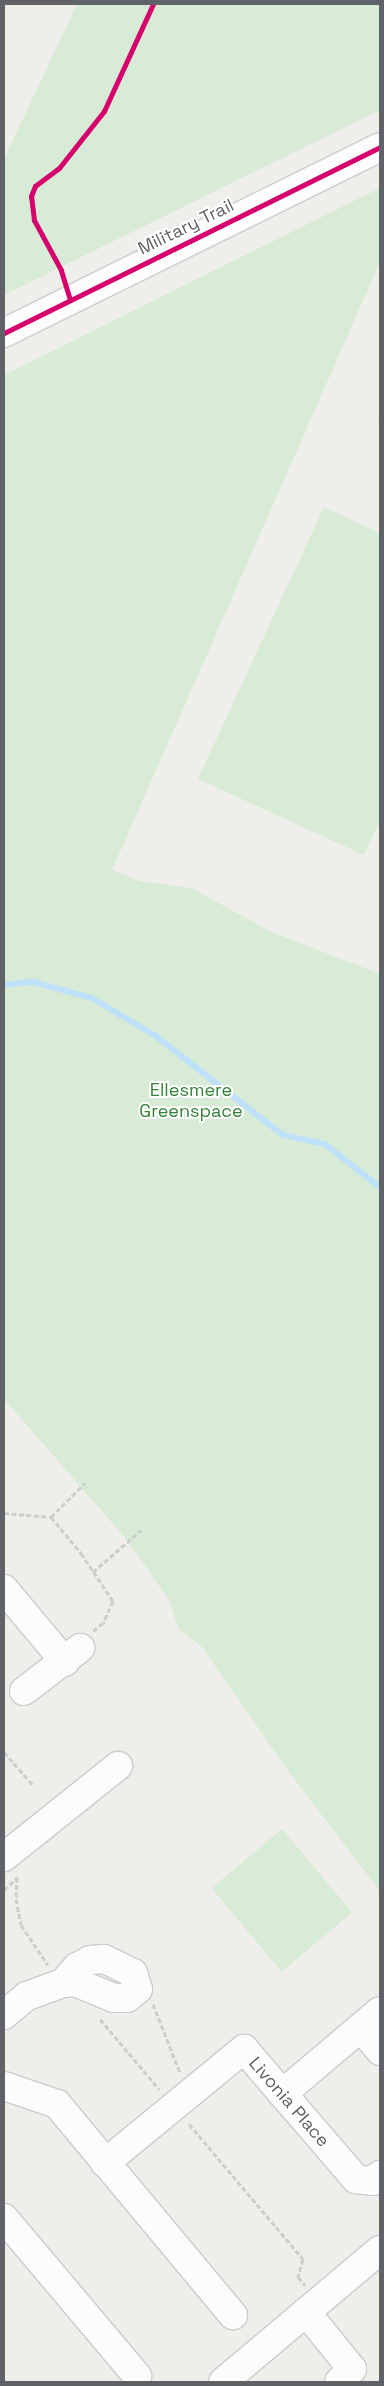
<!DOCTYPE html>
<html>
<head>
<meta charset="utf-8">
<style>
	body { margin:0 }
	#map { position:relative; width:384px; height:2386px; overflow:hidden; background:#efeeea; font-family:"Space Grotesk",sans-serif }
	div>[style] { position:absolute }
	.green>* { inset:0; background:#d8ebd6; transform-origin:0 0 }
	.stream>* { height:5.5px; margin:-2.75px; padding:0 2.75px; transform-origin:2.75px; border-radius:2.75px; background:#bfe0f9 }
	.path>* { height:3px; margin-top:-1.5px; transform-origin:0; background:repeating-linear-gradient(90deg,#cacfcc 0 5px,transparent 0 7.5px) }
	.roads { filter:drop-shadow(1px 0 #cbcccc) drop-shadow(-1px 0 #cbcccc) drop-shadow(0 1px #cbcccc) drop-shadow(0 -1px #cbcccc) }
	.minor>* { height:28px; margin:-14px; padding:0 14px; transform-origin:14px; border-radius:14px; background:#fdfcfc }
	.cycleway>* { height:5px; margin:-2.5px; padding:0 2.5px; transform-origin:2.5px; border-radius:2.5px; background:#d6006c }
	span { translate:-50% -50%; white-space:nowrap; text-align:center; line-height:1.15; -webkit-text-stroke:4px #fff; paint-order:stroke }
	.street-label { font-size:18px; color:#5f6368 }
	.park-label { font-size:18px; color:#348238 }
	.frame { position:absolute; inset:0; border:5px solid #5f6368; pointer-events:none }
</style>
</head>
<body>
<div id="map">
	<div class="green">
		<i style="clip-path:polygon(77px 4px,380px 4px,380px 110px,4px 295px,4px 159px)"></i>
		<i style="clip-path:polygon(380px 188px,380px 262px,112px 870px,139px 881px,191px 888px,272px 932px,380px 974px,380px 1891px,291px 1775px,202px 1647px,178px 1628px,169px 1600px,127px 1540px,4px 1399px,4px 375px)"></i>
		<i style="clip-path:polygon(324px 507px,380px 533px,380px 820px,364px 855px,198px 779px)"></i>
		<i style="left:282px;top:1829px;width:109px;height:92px;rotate:50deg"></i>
	</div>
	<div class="stream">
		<i style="left:4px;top:985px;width:30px;rotate:-6deg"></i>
		<i style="left:34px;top:982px;width:60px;rotate:15.4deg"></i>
		<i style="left:92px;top:998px;width:74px;rotate:30.7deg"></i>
		<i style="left:156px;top:1036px;width:161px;rotate:37.9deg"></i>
		<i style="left:283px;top:1135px;width:43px;rotate:12.1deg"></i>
		<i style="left:325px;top:1144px;width:70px;rotate:38deg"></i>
	</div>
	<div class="path">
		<i style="left:379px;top:417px;width:1px;rotate:-45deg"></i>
		<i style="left:4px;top:1513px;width:47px;rotate:4.9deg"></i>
		<i style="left:51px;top:1517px;width:47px;rotate:50.2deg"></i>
		<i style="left:81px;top:1553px;width:58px;rotate:56.3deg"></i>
		<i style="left:113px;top:1601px;width:24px;rotate:114deg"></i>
		<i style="left:103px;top:1623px;width:13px;rotate:141deg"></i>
		<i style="left:51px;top:1517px;width:48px;rotate:-45deg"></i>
		<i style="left:93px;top:1572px;width:64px;rotate:-41.2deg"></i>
		<i style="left:4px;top:1752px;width:43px;rotate:48.8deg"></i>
		<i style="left:17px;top:1877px;width:22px;rotate:93deg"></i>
		<i style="left:16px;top:1899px;width:26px;rotate:79deg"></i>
		<i style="left:21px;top:1925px;width:48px;rotate:56deg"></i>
		<i style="left:4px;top:1890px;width:19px;rotate:-43deg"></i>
		<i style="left:153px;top:2004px;width:74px;rotate:68.6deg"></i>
		<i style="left:100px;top:2019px;width:92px;rotate:49.9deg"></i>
		<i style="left:189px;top:2124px;width:177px;rotate:49.8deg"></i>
		<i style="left:303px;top:2259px;width:19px;rotate:106deg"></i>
		<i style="left:298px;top:2277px;width:11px;rotate:49deg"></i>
	</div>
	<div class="roads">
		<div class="minor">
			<i style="left:4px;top:333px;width:419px;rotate:-26.3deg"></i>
			<i style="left:4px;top:1589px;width:95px;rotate:50.1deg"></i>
			<i style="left:24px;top:1691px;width:71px;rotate:-37.5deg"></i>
			<i style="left:4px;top:1857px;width:146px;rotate:-38.6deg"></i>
			<i style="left:4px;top:2015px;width:30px;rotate:-40deg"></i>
			<i style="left:27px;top:1996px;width:38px;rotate:-20deg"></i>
			<i style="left:63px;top:1983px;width:12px;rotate:-5deg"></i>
			<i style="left:75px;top:1982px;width:42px;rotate:22.3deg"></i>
			<i style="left:114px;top:1998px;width:13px"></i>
			<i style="left:127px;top:1998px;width:14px;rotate:-39deg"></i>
			<i style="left:138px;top:1989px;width:17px;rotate:-107deg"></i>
			<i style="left:133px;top:1973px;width:32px;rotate:-154deg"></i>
			<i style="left:104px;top:1959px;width:14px;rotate:176deg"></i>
			<i style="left:90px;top:1960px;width:15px;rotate:152deg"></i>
			<i style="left:77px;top:1967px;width:21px;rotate:131deg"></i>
			<i style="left:361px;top:2028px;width:30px;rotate:50deg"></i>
			<i style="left:4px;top:2086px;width:56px;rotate:18.8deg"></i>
			<i style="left:57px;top:2104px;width:275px;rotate:50.2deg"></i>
			<i style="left:282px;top:2094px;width:128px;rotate:-40.3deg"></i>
			<i style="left:105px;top:2163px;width:180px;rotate:-39.4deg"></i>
			<i style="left:244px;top:2049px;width:172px;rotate:49.3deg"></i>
			<i style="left:356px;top:2179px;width:17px;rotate:7deg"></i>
			<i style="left:373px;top:2181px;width:9px;rotate:-41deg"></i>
			<i style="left:4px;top:2218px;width:207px;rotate:49.9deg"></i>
			<i style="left:306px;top:2312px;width:73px;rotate:51.1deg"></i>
			<i style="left:352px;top:2369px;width:18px;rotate:135deg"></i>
			<i style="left:223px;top:2382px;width:205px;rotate:-40.1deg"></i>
		</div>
	</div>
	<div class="cycleway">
		<i style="left:70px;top:300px;width:31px;rotate:-107deg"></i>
		<i style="left:61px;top:270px;width:57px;rotate:-118.4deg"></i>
		<i style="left:34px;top:220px;width:24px;rotate:-97deg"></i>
		<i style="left:31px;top:196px;width:11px;rotate:-68deg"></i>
		<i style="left:35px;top:186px;width:30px;rotate:-37deg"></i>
		<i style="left:59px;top:168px;width:73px;rotate:-51.7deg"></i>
		<i style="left:104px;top:111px;width:118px;rotate:-65.4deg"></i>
		<i style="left:4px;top:333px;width:419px;rotate:-26.3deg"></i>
	</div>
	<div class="street-label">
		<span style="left:186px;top:227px;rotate:-26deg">Military Trail</span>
		<span style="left:289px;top:2102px;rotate:49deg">Livonia Place</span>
	</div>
	<div class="park-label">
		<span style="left:191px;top:1101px">Ellesmere<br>Greenspace</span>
	</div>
	<div class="frame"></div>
</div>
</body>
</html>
